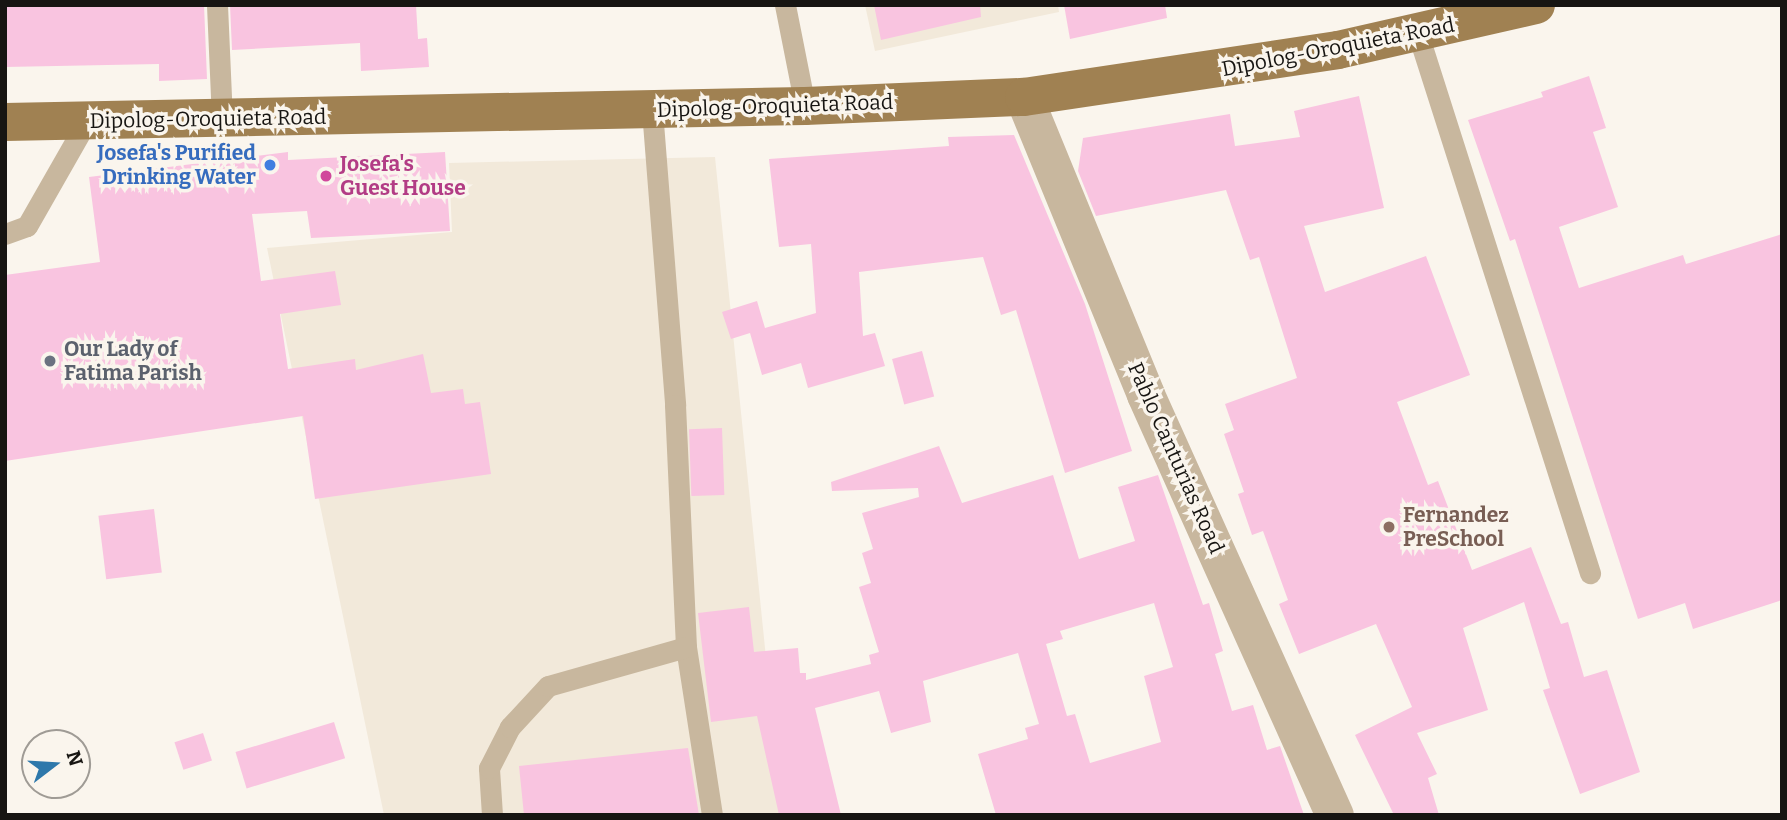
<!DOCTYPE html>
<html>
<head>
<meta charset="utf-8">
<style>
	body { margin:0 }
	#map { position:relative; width:1787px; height:820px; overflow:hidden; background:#faf5ed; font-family:Bitter,serif }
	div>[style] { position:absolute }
	.built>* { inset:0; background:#f2e9da }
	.building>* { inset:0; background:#f9c4e0; transform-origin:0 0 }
	.lane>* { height:21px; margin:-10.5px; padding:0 10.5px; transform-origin:10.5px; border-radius:10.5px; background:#c8b79e }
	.street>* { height:38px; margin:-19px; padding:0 19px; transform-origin:19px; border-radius:19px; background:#c8b79e }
	.primary>* { height:38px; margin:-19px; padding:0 19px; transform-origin:19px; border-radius:19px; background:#a08152 }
	.dots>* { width:19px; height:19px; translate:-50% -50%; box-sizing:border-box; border:4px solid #faf5ed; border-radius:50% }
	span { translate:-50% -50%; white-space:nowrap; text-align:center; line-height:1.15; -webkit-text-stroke:7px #faf5ed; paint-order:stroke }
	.street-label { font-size:21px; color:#171512 }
	.shop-label { font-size:21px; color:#366cbe; font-weight:700 }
	.right { translate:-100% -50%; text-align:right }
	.hotel-label { font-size:21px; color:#b23c85; font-weight:700 }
	.left { translate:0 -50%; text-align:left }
	.worship-label { font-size:21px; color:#5b616d; font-weight:700 }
	.education-label { font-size:21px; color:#785e54; font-weight:700 }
	.frame { position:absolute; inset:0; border:7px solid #171512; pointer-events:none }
	.north { position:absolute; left:21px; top:729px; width:70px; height:70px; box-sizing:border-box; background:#faf5ed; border:2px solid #9f9b95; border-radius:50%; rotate:73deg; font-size:19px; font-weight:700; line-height:28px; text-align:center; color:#171512 }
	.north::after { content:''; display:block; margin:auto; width:24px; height:32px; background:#2e78ab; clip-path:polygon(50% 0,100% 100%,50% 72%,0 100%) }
</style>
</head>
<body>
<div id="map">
	<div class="built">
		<i style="clip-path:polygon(865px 5px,1058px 5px,1059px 12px,875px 51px)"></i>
		<i style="clip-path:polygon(715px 157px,782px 815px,384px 815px,267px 248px,452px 232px,449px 163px)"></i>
	</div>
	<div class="building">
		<i style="clip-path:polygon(5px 5px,204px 5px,207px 79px,159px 81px,159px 64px,5px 67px)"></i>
		<i style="clip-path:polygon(230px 5px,416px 5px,418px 39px,427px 38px,429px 67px,361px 71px,360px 43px,232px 50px)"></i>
		<i style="clip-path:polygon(874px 5px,980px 5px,981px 17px,881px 40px)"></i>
		<i style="clip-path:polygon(1064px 5px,1165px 5px,1167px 18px,1070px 39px)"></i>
		<i style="clip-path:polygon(1589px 76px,1606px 128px,1593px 132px,1618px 207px,1559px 227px,1579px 288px,1683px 255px,1686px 264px,1782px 234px,1782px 600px,1693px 629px,1685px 603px,1638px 619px,1515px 239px,1510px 241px,1468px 120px,1543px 97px,1541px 92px)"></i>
		<i style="clip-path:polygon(1359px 96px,1384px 208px,1304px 226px,1325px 292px,1426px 256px,1470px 375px,1397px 402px,1428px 485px,1438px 481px,1472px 570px,1531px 547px,1561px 624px,1568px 622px,1584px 677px,1607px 670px,1640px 772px,1580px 794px,1543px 690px,1550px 688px,1524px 602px,1463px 628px,1488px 710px,1417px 733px,1437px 774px,1428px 778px,1439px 815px,1394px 815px,1355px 735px,1412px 707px,1376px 624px,1299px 654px,1279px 604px,1288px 600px,1263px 531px,1252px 535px,1238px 494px,1244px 492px,1224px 434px,1234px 430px,1225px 404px,1297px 378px,1259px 257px,1250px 260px,1226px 190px,1096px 216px,1078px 171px,1083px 138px,1230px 114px,1235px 146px,1300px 137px,1294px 111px)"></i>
		<i style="clip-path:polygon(1014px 135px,1085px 304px,1132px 451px,1065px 473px,1016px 310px,1001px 315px,983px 257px,859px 272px,863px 336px,875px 333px,885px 366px,808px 388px,801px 363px,762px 375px,750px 333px,731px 339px,722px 312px,757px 301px,765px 328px,816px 313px,811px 244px,779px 247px,769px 159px,949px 146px,948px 137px)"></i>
		<i style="clip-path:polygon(288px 152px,288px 160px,445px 152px,450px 231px,311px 238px,307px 211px,252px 214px,261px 281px,335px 271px,341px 305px,280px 314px,288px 369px,355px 359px,356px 370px,423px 354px,431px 393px,463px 389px,465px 404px,480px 402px,491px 474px,315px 499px,303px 416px,5px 461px,5px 275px,100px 262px,89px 177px)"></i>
		<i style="left:922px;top:351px;width:47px;height:31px;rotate:75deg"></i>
		<i style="left:722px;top:428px;width:67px;height:33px;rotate:88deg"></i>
		<i style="clip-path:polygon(evenodd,939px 446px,962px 503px,1053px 475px,1079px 559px,1135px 541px,1118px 487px,1158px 475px,1203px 605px,1209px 603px,1223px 651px,1215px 654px,1232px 711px,1253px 705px,1267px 750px,1280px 746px,1304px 815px,996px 815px,978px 754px,1028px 739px,1025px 728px,1039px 724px,1018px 653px,923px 681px,931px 722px,891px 733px,879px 691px,815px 708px,841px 815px,779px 815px,757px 716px,711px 722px,698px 613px,749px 607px,754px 652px,798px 648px,800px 673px,806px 673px,806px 680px,871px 664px,869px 655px,879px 652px,859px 587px,871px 583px,862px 553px,873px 549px,862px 513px,919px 497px,918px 488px,832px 491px,831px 482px,939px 446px,1154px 603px,1173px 667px,1144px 676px,1161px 742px,1090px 763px,1075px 714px,1067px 716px,1046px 644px,1063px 639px,1060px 631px,1154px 603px)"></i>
		<i style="left:154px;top:509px;width:64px;height:56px;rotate:83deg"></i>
		<i style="left:334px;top:722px;width:38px;height:103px;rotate:73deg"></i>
		<i style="left:203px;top:733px;width:29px;height:30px;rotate:72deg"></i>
		<i style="clip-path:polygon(688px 748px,699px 815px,524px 815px,519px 766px)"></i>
	</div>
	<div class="lane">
		<i style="left:217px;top:5px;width:115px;rotate:87.5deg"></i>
		<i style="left:785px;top:5px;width:103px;rotate:78.8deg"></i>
		<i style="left:1418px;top:34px;width:566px;rotate:72.3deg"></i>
		<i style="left:652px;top:110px;width:296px;rotate:85.5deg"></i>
		<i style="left:675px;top:405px;width:242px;rotate:87.4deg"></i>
		<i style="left:686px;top:647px;width:170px;rotate:81.2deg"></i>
		<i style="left:5px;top:234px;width:23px;rotate:-20deg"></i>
		<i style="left:27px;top:226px;width:121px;rotate:-60.3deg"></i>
		<i style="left:492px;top:815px;width:47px;rotate:-93.7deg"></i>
		<i style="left:489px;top:768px;width:46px;rotate:-62.9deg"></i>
		<i style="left:510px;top:727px;width:56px;rotate:-47.2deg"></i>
		<i style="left:548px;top:686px;width:143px;rotate:-15.8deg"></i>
	</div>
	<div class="street">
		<i style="left:1024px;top:97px;width:322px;rotate:67.7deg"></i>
		<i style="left:1146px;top:395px;width:461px;rotate:65.8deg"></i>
	</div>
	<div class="primary">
		<i style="left:5px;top:122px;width:800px;rotate:-1.15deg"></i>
		<i style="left:805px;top:106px;width:219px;rotate:-2.4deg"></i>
		<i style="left:1024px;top:97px;width:317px;rotate:-8.5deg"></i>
		<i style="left:1338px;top:50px;width:203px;rotate:-12.8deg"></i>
	</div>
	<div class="dots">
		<i style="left:270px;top:165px;background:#3f7fe0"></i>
		<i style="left:326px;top:176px;background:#d1479c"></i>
		<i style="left:50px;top:361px;background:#6b7280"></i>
		<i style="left:1389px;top:527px;background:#8d6e63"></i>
	</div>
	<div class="street-label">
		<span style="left:1338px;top:47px;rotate:-11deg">Dipolog-Oroquieta Road</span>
		<span style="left:775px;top:106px;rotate:-2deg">Dipolog-Oroquieta Road</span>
		<span style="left:208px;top:119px;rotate:-1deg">Dipolog-Oroquieta Road</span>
		<span style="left:1176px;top:458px;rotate:66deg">Pablo Canturias Road</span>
	</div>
	<div class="shop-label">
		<span class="right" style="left:256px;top:165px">Josefa's Purified<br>Drinking Water</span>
	</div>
	<div class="hotel-label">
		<span class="left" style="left:340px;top:176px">Josefa's<br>Guest House</span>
	</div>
	<div class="worship-label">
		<span class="left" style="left:64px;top:361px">Our Lady of<br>Fatima Parish</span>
	</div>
	<div class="education-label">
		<span class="left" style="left:1403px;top:527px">Fernandez<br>PreSchool</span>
	</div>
	<div class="frame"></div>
	<div class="north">N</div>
</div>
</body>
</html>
